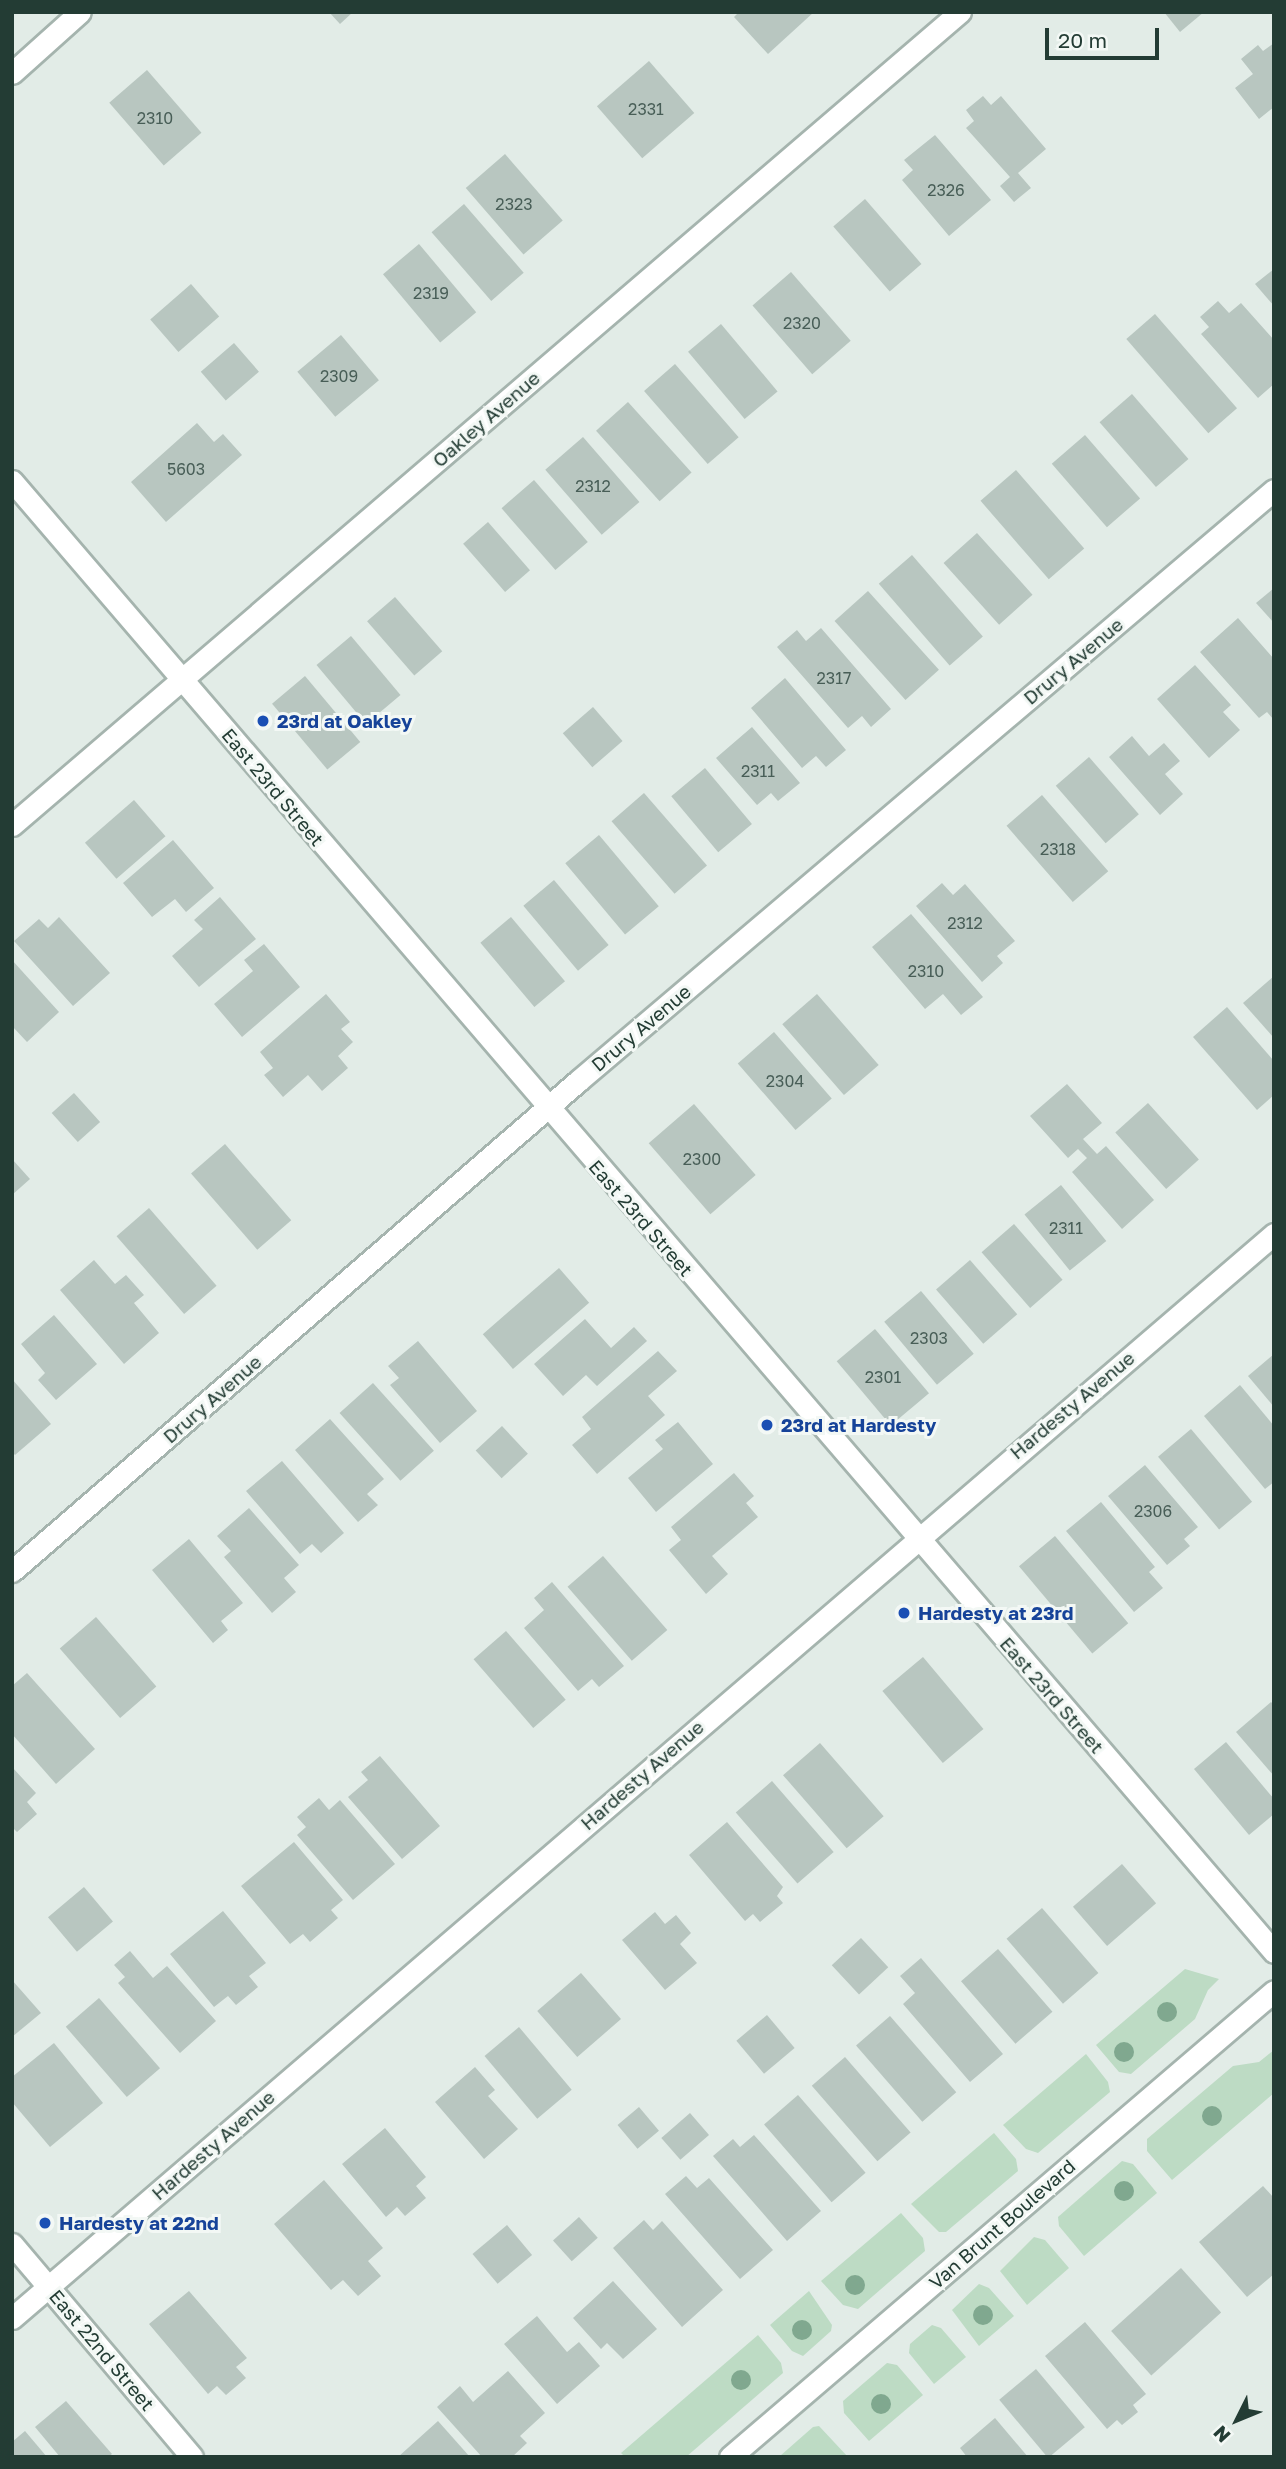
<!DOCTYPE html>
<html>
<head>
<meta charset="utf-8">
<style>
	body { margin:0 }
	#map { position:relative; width:1286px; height:2469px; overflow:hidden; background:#e2ece7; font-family:"Golos Text",sans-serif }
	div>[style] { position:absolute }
	.green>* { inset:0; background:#bddbc4 }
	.building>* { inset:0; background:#b8c6c0; transform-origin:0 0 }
	.roads { filter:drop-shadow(2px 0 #a5b4ae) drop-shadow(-2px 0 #a5b4ae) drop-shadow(0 2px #a5b4ae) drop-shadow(0 -2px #a5b4ae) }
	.street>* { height:21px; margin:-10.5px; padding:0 10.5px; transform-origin:10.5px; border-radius:10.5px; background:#fff }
	.secondary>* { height:21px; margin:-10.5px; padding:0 10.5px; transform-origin:10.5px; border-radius:10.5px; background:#fff }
	.trees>* { width:20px; height:20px; margin:-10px; border-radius:50%; background:#80a88f }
	.dots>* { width:19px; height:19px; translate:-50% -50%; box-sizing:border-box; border:4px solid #f3f8f5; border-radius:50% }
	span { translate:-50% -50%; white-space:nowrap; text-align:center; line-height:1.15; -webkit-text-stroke:6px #f3f8f5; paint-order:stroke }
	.number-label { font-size:16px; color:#485e57 }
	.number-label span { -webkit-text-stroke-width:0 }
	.street-label { font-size:19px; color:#233c34 }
	.transit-label { font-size:19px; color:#164399; font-weight:700 }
	.left { translate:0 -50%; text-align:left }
	.frame { position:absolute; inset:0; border:14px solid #233c34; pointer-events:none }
	.north { position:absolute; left:1202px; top:2385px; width:70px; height:70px; -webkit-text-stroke:5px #f3f8f5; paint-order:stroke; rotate:227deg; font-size:19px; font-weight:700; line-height:28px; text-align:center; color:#233c34 }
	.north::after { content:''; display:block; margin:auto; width:24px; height:32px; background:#233c34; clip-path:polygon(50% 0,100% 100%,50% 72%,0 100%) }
	.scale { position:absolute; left:1045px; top:28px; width:114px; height:32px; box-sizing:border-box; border:4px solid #233c34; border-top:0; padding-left:9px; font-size:21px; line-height:24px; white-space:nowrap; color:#233c34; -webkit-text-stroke:5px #f3f8f5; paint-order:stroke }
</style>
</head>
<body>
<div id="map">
	<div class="green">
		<i style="clip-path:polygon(1185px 1969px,1219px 1979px,1208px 1990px,1195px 2019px,1131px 2074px,1119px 2072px,1096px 2045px)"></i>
		<i style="clip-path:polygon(1274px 2050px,1274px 2093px,1172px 2180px,1147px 2151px,1147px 2139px,1233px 2066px,1259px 2062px)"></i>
		<i style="clip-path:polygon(1086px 2054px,1108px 2082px,1110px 2092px,1038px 2153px,1026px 2149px,1003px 2125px)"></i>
		<i style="clip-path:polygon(994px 2133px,1016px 2159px,1018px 2171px,946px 2232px,939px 2232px,911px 2204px)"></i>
		<i style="clip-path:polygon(1122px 2161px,1133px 2164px,1157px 2193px,1084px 2256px,1059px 2226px,1058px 2217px)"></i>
		<i style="clip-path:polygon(901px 2213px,923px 2238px,925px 2251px,858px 2309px,843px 2305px,821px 2281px)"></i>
		<i style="clip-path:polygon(1034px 2237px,1045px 2240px,1069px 2268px,1027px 2305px,1000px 2271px)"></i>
		<i style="clip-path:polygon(979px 2284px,989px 2288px,1014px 2316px,979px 2346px,952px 2310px)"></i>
		<i style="clip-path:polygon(809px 2291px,832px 2325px,831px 2331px,803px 2356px,792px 2351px,770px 2325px)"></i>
		<i style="clip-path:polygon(932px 2325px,941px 2328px,966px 2357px,934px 2384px,909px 2353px,910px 2344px)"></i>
		<i style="clip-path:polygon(758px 2335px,781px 2363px,783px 2373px,686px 2457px,625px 2457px,621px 2453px)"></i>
		<i style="clip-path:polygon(887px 2363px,897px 2365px,923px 2395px,869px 2441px,844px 2413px,843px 2401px)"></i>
		<i style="clip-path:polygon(819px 2426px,848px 2457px,780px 2456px,813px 2427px)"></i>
	</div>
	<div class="building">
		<i style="clip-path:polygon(329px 12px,353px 12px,340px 24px)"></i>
		<i style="clip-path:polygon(739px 12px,814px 12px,768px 54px,734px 17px)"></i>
		<i style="clip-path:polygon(1164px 12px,1204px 12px,1180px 32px)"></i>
		<i style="clip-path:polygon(1274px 43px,1274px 107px,1259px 119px,1235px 88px,1253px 74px,1241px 59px,1258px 45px,1263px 51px)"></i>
		<i style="left:649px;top:61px;width:69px;height:69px;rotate:49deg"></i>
		<i style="left:147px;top:70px;width:83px;height:50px;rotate:49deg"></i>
		<i style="clip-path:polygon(983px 96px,991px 105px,1001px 96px,1046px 149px,1018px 173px,1031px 188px,1014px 202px,1000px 186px,1010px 177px,966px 128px,974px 121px,966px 110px)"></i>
		<i style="clip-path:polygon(935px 135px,991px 200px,949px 236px,902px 180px,913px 170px,904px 160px)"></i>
		<i style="left:505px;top:154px;width:88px;height:52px;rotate:49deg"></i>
		<i style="left:865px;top:199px;width:86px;height:42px;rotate:49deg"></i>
		<i style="left:464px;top:204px;width:91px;height:43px;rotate:49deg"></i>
		<i style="left:419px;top:244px;width:89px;height:47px;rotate:50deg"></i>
		<i style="clip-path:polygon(1274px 269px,1274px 306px,1255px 284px)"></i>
		<i style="left:791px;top:272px;width:91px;height:51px;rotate:49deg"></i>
		<i style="left:191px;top:284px;width:43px;height:54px;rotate:49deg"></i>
		<i style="clip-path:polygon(1218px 301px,1229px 313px,1241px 303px,1274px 340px,1274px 384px,1258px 398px,1201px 334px,1209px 327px,1200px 317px)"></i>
		<i style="left:1155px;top:314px;width:125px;height:38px;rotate:49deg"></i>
		<i style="left:721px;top:324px;width:88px;height:43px;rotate:50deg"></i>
		<i style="left:341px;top:335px;width:59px;height:57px;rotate:50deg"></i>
		<i style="left:234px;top:343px;width:38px;height:44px;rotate:49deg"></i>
		<i style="left:675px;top:364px;width:97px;height:41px;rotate:49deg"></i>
		<i style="left:1132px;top:394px;width:86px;height:43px;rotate:49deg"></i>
		<i style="left:628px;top:402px;width:95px;height:43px;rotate:48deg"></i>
		<i style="clip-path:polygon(197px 423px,214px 442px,223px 434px,242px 455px,166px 522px,131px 482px)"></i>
		<i style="left:1085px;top:435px;width:84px;height:44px;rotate:49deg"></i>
		<i style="left:583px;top:437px;width:86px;height:50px;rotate:49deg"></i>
		<i style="left:1016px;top:470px;width:104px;height:47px;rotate:49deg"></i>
		<i style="left:534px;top:480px;width:82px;height:43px;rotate:49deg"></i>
		<i style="left:488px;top:522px;width:64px;height:33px;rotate:49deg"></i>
		<i style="left:977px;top:533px;width:83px;height:45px;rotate:48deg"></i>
		<i style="left:912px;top:555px;width:108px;height:44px;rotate:49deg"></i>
		<i style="clip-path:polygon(1274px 588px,1274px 623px,1256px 603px)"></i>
		<i style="left:868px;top:591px;width:106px;height:45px;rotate:48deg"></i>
		<i style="left:395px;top:597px;width:72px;height:37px;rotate:49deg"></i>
		<i style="clip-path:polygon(1238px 618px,1274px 659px,1274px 720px,1267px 712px,1259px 718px,1200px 652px)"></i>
		<i style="clip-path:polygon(821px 628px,891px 709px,871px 727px,862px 716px,848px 728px,777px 647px,797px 630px,806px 641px)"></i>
		<i style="left:351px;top:636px;width:77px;height:45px;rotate:50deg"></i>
		<i style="clip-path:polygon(1195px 665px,1231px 705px,1223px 712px,1240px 730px,1209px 758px,1157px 699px)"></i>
		<i style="left:305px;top:676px;width:86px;height:43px;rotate:50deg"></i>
		<i style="clip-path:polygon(785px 678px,846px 750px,826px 767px,816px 756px,802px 768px,751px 708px)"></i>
		<i style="left:593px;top:707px;width:45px;height:40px;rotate:49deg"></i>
		<i style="clip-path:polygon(752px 727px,800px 783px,778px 801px,771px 793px,757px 805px,716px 758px)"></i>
		<i style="clip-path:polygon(1132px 736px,1149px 756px,1164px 743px,1180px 761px,1165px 774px,1183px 794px,1160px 815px,1109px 757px)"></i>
		<i style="left:1089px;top:757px;width:76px;height:44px;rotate:49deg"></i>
		<i style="left:705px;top:768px;width:73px;height:44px;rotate:50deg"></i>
		<i style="left:644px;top:793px;width:96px;height:43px;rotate:49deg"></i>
		<i style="left:1042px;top:795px;width:101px;height:47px;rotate:49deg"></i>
		<i style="left:134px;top:800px;width:48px;height:65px;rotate:49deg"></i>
		<i style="left:599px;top:835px;width:93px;height:44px;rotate:50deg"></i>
		<i style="clip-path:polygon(173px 840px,214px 888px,186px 912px,175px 899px,152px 917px,123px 883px)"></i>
		<i style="left:554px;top:880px;width:85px;height:40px;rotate:50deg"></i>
		<i style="clip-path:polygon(942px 883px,953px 895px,965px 884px,1015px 941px,997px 956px,1003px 963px,982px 982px,916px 906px)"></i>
		<i style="clip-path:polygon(220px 897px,256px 939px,199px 987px,172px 956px,203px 929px,194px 920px)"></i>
		<i style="clip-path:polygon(911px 914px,983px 997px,961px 1015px,943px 994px,925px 1009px,872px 947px)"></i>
		<i style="clip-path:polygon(59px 917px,110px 973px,73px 1006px,14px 941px,39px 919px,48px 928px)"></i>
		<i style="left:511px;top:917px;width:84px;height:40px;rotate:50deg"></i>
		<i style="clip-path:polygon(264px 944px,300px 987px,242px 1037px,214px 1004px,253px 971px,244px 960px)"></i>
		<i style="clip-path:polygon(12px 960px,59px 1012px,27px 1042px,12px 1026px)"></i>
		<i style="clip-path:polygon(1274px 976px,1274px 1038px,1243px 1003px)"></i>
		<i style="clip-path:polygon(326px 994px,350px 1022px,341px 1029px,353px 1042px,338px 1056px,348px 1068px,322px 1091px,308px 1075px,283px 1097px,264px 1075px,273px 1068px,260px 1052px)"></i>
		<i style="left:817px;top:994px;width:94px;height:46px;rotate:49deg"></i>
		<i style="clip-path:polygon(1227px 1007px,1274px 1061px,1274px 1095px,1257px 1110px,1193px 1037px)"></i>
		<i style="left:774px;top:1032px;width:88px;height:48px;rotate:49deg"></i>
		<i style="clip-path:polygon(1067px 1084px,1102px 1123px,1083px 1139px,1097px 1154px,1106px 1146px,1154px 1200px,1122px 1229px,1072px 1172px,1087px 1158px,1078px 1149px,1068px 1158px,1030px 1116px)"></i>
		<i style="left:74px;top:1093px;width:39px;height:30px;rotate:48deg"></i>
		<i style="left:1148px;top:1103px;width:76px;height:44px;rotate:48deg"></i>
		<i style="left:694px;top:1104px;width:94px;height:60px;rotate:49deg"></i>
		<i style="left:225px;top:1144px;width:101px;height:45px;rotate:49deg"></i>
		<i style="clip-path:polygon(12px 1159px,30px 1179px,12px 1195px)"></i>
		<i style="left:1061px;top:1185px;width:72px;height:47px;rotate:51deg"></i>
		<i style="left:149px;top:1208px;width:103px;height:43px;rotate:49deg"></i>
		<i style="left:1014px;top:1224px;width:74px;height:43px;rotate:49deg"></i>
		<i style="clip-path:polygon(94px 1260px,115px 1284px,126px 1275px,144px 1295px,134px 1303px,159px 1333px,124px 1364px,60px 1290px)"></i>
		<i style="left:970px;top:1260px;width:72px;height:45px;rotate:49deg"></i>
		<i style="left:559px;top:1268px;width:46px;height:101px;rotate:49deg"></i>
		<i style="left:921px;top:1291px;width:82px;height:48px;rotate:50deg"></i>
		<i style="clip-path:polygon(54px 1315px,97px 1364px,56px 1400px,38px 1380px,45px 1373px,21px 1344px)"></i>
		<i style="clip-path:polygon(585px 1319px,611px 1348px,634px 1327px,647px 1341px,597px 1386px,586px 1375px,563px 1396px,534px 1364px)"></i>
		<i style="left:875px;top:1329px;width:84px;height:50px;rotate:50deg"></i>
		<i style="clip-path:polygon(418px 1341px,477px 1411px,440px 1443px,390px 1385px,399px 1378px,388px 1366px)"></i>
		<i style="clip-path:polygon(658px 1351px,677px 1371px,648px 1396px,665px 1415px,597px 1474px,572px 1445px,591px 1429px,582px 1417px)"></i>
		<i style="clip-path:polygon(1274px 1354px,1274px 1407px,1248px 1376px)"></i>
		<i style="clip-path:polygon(12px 1379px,51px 1424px,15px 1455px,12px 1452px)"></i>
		<i style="left:373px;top:1383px;width:91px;height:45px;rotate:48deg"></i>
		<i style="clip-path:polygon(1240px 1385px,1274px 1426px,1274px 1482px,1265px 1489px,1204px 1416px)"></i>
		<i style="clip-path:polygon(330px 1419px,384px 1479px,367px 1494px,378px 1505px,358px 1522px,295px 1450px)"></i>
		<i style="clip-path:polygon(678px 1422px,713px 1464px,656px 1512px,628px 1478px,663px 1449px,655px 1440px)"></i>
		<i style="left:502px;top:1426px;width:38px;height:36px;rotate:47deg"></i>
		<i style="left:1191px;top:1429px;width:95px;height:43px;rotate:50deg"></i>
		<i style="clip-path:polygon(282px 1461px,344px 1533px,321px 1553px,312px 1544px,300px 1554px,246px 1491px)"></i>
		<i style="clip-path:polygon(1145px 1465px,1198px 1527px,1184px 1539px,1190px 1546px,1167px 1565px,1108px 1496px)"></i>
		<i style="clip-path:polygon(734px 1473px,754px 1496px,746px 1503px,758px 1517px,712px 1556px,728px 1574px,706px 1594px,669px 1550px,681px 1540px,671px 1527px)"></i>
		<i style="clip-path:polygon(1101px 1502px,1155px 1567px,1149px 1572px,1163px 1588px,1134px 1612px,1066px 1531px)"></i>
		<i style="clip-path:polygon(249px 1508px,299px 1565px,284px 1578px,296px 1592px,272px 1613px,224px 1557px,231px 1551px,217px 1536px)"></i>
		<i style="left:1055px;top:1536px;width:114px;height:47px;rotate:50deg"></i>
		<i style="clip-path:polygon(189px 1539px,243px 1603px,221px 1621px,228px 1630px,213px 1643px,152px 1570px)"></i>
		<i style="left:603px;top:1556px;width:98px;height:47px;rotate:49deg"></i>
		<i style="clip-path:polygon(552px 1582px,624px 1666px,599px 1687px,592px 1679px,578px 1691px,524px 1628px,544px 1610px,534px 1598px)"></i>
		<i style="left:96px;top:1617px;width:92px;height:48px;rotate:49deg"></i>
		<i style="left:506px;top:1631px;width:91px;height:43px;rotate:49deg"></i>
		<i style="left:923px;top:1657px;width:94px;height:53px;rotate:50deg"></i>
		<i style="clip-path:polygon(27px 1673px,95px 1749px,56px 1784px,12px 1734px,12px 1686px)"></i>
		<i style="clip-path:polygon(1271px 1702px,1274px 1705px,1274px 1776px,1236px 1732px)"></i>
		<i style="clip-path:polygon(1226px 1742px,1274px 1799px,1274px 1814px,1249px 1835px,1194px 1769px)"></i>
		<i style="left:820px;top:1743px;width:97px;height:49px;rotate:49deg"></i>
		<i style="clip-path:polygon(380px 1756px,440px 1826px,402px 1859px,348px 1797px,368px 1780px,361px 1772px)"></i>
		<i style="clip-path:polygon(12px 1767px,36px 1793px,27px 1802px,37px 1814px,17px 1832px,12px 1827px)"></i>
		<i style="left:772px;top:1781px;width:94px;height:48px;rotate:49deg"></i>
		<i style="clip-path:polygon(319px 1798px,329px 1810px,340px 1800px,395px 1864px,353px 1900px,297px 1835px,306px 1827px,297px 1817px)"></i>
		<i style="clip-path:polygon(727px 1822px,783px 1887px,777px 1896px,783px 1903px,760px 1922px,753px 1914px,745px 1921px,689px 1855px)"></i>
		<i style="clip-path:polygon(294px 1842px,343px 1900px,331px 1910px,338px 1918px,310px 1942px,303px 1934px,290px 1944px,241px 1886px)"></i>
		<i style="left:1122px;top:1864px;width:52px;height:65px;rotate:49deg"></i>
		<i style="left:84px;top:1887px;width:45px;height:47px;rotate:50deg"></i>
		<i style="left:1042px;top:1908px;width:86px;height:47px;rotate:49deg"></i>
		<i style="clip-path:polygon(223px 1911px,266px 1963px,249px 1976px,258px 1987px,236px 2005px,228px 1996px,214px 2007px,170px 1954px)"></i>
		<i style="clip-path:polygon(655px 1912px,665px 1924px,676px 1915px,691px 1933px,680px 1944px,697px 1963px,665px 1990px,622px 1940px)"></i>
		<i style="left:861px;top:1938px;width:40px;height:40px;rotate:47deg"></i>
		<i style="left:998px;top:1949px;width:83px;height:49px;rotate:49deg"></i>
		<i style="clip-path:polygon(130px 1951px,153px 1978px,167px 1966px,216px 2021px,180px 2053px,118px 1983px,125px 1977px,114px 1965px)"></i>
		<i style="clip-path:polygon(921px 1958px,1003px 2054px,970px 2082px,903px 2004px,915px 1993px,900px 1976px)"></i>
		<i style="left:581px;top:1973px;width:61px;height:58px;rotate:49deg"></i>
		<i style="clip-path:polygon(12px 1980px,41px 2013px,12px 2037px)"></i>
		<i style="left:99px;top:1998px;width:93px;height:44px;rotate:49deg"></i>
		<i style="left:767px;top:2015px;width:43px;height:40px;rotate:50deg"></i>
		<i style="left:890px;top:2016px;width:101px;height:45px;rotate:49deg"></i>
		<i style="left:519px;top:2027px;width:82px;height:45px;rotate:50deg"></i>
		<i style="clip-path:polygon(54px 2043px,103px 2103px,50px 2147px,12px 2102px,12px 2077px)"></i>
		<i style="left:845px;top:2057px;width:100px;height:44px;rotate:49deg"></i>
		<i style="clip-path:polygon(475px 2067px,495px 2090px,488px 2096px,518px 2129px,484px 2159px,435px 2102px)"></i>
		<i style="left:798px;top:2095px;width:103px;height:45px;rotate:49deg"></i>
		<i style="left:639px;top:2107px;width:31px;height:28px;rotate:50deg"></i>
		<i style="left:690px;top:2113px;width:29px;height:38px;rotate:49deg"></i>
		<i style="clip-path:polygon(385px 2128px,426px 2177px,416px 2186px,426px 2198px,405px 2216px,397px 2207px,386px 2217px,342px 2164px)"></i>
		<i style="clip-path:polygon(754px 2135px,821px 2211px,787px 2241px,713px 2156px,733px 2139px,740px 2147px)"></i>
		<i style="clip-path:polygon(686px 2176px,697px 2188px,709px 2178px,773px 2250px,740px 2279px,665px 2194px)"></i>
		<i style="clip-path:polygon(324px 2180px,383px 2248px,368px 2261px,381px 2276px,358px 2296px,343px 2280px,331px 2290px,274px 2224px)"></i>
		<i style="clip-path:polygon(1263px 2186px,1274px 2198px,1274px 2274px,1247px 2297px,1199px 2242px)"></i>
		<i style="left:579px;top:2217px;width:28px;height:35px;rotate:48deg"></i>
		<i style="clip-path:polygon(644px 2220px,653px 2230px,662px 2221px,723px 2290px,682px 2327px,613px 2248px)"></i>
		<i style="left:507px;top:2225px;width:39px;height:45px;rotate:50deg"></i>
		<i style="left:1181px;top:2268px;width:60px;height:94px;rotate:48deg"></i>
		<i style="clip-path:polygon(613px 2281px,657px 2329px,623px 2359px,607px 2343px,601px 2349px,573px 2318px)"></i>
		<i style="clip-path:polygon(189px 2291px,247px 2358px,236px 2367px,246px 2378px,226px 2395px,217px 2386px,208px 2394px,149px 2324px)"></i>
		<i style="clip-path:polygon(537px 2316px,567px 2352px,579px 2342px,600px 2366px,557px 2404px,504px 2344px)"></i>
		<i style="clip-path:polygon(1085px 2322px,1146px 2394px,1133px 2405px,1138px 2412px,1122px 2425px,1117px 2420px,1107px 2429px,1045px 2356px)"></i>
		<i style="left:1036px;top:2369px;width:76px;height:48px;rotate:50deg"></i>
		<i style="clip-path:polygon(508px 2371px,545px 2413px,520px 2436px,527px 2443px,512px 2457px,482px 2457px,437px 2407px,460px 2386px,473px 2402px)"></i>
		<i style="clip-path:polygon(66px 2401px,112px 2454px,108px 2457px,60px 2457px,35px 2427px)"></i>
		<i style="clip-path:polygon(995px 2418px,1028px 2457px,967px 2457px,960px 2448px)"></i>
		<i style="clip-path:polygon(438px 2421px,470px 2457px,398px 2457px)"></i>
		<i style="clip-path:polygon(25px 2431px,47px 2457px,12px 2457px,12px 2442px)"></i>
	</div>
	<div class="roads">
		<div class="street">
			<i style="left:12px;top:73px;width:91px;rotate:-41.9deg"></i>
			<i style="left:12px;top:825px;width:1249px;rotate:-40.62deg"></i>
			<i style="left:12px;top:1571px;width:749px;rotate:-40.88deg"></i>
			<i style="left:578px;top:1081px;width:913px;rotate:-40.34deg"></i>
			<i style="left:12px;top:2244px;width:279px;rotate:49.8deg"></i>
		</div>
		<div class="secondary">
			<i style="left:12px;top:481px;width:1938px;rotate:49.37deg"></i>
			<i style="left:12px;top:2318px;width:1664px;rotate:-40.66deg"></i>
			<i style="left:730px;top:2457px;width:716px;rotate:-40.58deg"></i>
		</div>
	</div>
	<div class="trees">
		<i style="left:1167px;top:2012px"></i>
		<i style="left:1124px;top:2052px"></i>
		<i style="left:1212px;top:2116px"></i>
		<i style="left:1124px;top:2191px"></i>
		<i style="left:855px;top:2285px"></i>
		<i style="left:983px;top:2315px"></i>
		<i style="left:802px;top:2330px"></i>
		<i style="left:741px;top:2380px"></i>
		<i style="left:881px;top:2404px"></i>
	</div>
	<div class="dots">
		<i style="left:263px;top:721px;background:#1a4fb4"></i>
		<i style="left:767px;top:1425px;background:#1a4fb4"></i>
		<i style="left:904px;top:1613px;background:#1a4fb4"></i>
		<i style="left:45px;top:2223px;background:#1a4fb4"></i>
	</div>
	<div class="number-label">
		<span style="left:646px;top:109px">2331</span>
		<span style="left:155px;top:118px">2310</span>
		<span style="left:946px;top:190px">2326</span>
		<span style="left:514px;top:204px">2323</span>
		<span style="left:431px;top:293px">2319</span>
		<span style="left:802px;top:323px">2320</span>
		<span style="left:339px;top:376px">2309</span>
		<span style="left:186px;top:469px">5603</span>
		<span style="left:593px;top:486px">2312</span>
		<span style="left:834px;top:678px">2317</span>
		<span style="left:758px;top:771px">2311</span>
		<span style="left:1058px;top:849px">2318</span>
		<span style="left:965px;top:923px">2312</span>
		<span style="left:926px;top:971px">2310</span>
		<span style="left:785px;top:1081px">2304</span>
		<span style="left:702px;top:1159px">2300</span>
		<span style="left:1066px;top:1228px">2311</span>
		<span style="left:929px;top:1338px">2303</span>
		<span style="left:883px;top:1377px">2301</span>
		<span style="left:1153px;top:1511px">2306</span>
	</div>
	<div class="street-label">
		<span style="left:486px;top:419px;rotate:-41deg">Oakley Avenue</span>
		<span style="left:1073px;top:661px;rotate:-40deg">Drury Avenue</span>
		<span style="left:273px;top:787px;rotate:50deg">East 23rd Street</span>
		<span style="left:641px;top:1028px;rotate:-40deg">Drury Avenue</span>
		<span style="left:641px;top:1218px;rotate:49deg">East 23rd Street</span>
		<span style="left:212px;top:1399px;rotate:-41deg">Drury Avenue</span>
		<span style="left:1072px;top:1405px;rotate:-40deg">Hardesty Avenue</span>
		<span style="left:1052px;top:1695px;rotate:49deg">East 23rd Street</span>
		<span style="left:642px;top:1775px;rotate:-41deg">Hardesty Avenue</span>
		<span style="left:213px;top:2145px;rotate:-41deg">Hardesty Avenue</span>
		<span style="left:1002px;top:2224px;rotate:-41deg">Van Brunt Boulevard</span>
		<span style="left:102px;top:2350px;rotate:50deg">East 22nd Street</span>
	</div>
	<div class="transit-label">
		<span class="left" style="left:277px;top:721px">23rd at Oakley</span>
		<span class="left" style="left:781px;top:1425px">23rd at Hardesty</span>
		<span class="left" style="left:918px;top:1613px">Hardesty at 23rd</span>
		<span class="left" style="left:59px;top:2223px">Hardesty at 22nd</span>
	</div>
	<div class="frame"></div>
	<div class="north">N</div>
	<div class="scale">20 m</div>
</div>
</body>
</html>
